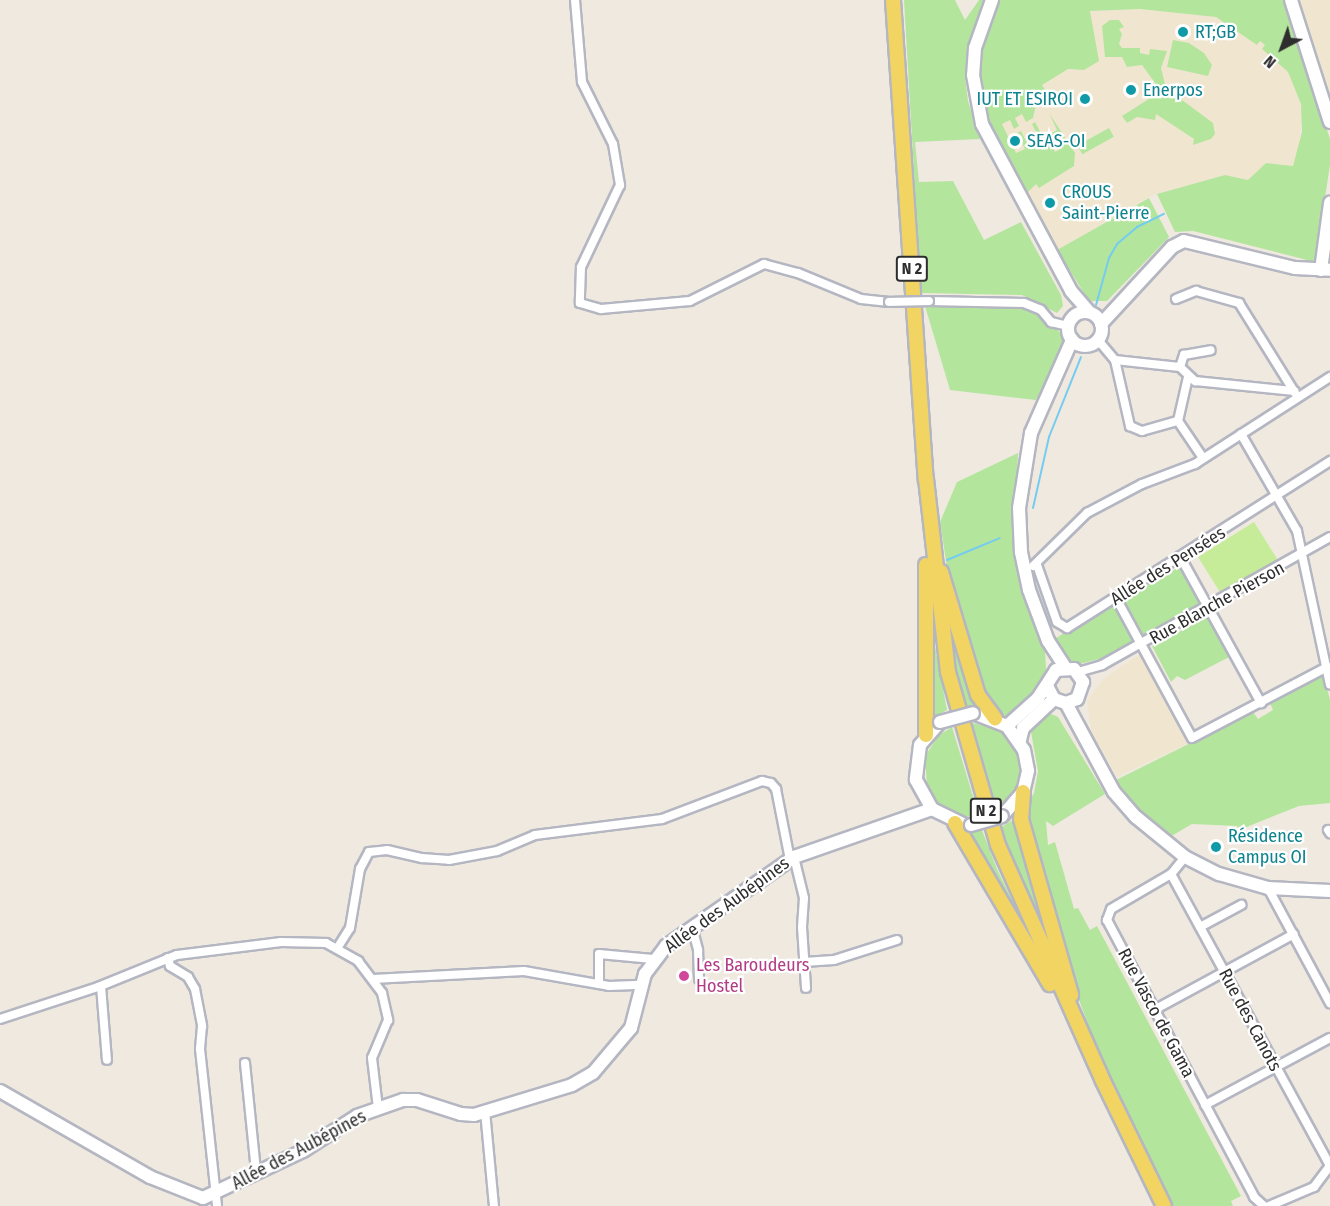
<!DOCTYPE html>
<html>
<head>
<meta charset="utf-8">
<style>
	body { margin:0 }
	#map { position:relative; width:1330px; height:1206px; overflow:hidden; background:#efe9e0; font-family:"Fira Sans Condensed",sans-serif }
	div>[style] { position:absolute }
	.education>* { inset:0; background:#f0e6d0 }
	.green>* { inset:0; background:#b4e59d; transform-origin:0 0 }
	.pitch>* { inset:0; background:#c7ec99; transform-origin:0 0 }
	.stream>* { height:2px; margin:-1px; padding:0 1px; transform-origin:1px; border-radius:1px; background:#74ccf0 }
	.roads { filter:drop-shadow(2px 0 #b4b6c1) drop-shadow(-2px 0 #b4b6c1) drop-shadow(0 2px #b4b6c1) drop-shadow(0 -2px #b4b6c1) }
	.street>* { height:8px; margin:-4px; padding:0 4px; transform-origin:4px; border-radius:4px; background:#fff }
	.secondary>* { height:12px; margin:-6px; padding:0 6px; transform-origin:6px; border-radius:6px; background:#fff }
	.secondary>.ring { margin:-6px; padding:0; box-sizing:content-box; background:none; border:12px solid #fff; border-radius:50% }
	.primary>* { height:14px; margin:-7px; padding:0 7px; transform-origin:7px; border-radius:7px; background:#f2d462 }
	.bridges { filter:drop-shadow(2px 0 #b4b6c1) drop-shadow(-2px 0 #b4b6c1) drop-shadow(0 2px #b4b6c1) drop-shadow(0 -2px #b4b6c1) }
	.street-bridge>* { height:8px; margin:-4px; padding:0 4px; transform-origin:4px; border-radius:4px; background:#fff }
	.secondary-bridge>* { height:12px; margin:-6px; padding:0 6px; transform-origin:6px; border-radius:6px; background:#fff }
	.dots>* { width:16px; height:16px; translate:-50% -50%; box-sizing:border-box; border:3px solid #fff; border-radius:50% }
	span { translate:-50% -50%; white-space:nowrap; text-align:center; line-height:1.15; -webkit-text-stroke:4.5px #fff; paint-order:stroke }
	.shield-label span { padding:2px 4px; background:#fff; border:2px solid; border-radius:4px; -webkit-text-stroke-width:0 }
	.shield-label { font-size:16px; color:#2e2e2e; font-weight:700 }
	.culture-label { font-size:18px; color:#0d838f }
	.left { translate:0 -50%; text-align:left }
	.right { translate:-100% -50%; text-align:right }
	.street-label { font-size:18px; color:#2e2e2e }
	.hotel-label { font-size:18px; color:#b23c85 }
	.north { position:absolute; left:1252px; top:18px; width:60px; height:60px; -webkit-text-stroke:4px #fff; paint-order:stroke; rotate:221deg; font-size:16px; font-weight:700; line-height:24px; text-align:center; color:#2e2e2e }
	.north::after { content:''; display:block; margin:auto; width:21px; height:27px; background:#2e2e2e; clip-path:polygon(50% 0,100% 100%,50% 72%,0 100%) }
</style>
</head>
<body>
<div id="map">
	<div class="education">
		<i style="clip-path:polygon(1295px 0,1330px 0,1330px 107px)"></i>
		<i style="clip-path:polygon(1140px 9px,1216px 17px,1258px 45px,1260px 41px,1265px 45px,1288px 71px,1298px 94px,1302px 111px,1299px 152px,1292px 166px,1266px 163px,1248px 180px,1225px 175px,1153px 195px,1055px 251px,1026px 199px,992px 109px,1068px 69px,1074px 70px,1099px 61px,1089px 11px)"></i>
		<i style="clip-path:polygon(1140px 654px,1187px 744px,1117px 777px,1091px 731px,1087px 701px,1103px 679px)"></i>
	</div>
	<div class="green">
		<i style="clip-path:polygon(904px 0,955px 0,965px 20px,979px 0,985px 0,967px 48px,965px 77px,968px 101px,980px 139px,915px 142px,919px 182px,953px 181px,984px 240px,1021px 222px,1061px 295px,1063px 306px,1057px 313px,1022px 295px,921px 293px)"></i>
		<i style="clip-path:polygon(1000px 0,1284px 0,1330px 139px,1330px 165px,1315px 262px,1193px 231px,1175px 232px,1157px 194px,1225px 175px,1248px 180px,1266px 163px,1293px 166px,1302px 132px,1301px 104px,1288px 72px,1262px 49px,1265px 45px,1260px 41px,1257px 45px,1216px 17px,1140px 9px,1090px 11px,1099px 61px,1084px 70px,1068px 69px,1042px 85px,1051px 99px,1037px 100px,1033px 118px,1026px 122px,1022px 114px,1015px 118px,1019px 126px,1014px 129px,1010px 120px,1002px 124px,1016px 153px,1025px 149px,1017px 133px,1021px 131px,1030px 149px,1038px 145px,1040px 140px,1032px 124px,1035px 122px,1043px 137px,1049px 134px,1055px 152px,1062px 148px,1050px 134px,1057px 130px,1049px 113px,1075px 153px,1074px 166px,1039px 188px,1036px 184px,1024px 196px,986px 123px,978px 77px,980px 50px)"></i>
		<i style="clip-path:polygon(1110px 20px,1119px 20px,1124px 27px,1119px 29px,1122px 34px,1119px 44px,1122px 48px,1140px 48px,1140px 53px,1149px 55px,1150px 49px,1167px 51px,1161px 68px,1165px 84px,1158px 87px,1142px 65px,1127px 67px,1122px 57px,1105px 57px,1102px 26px)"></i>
		<i style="clip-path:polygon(1173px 40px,1189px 43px,1204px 53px,1212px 65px,1208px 76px,1167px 67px)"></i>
		<i style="clip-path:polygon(1166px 88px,1213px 123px,1215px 134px,1211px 139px,1193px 145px,1194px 139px,1156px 114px,1155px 120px,1137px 117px,1127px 123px,1122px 116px)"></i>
		<i style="left:1109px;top:128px;width:10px;height:36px;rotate:61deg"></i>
		<i style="clip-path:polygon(1149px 198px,1169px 237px,1107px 301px,1089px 301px,1057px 250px)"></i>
		<i style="clip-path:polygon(925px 306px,1020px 307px,1034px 312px,1061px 333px,1064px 343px,1057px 364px,1036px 400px,950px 390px)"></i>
		<i style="clip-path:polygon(1018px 453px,1015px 514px,1045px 650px,1046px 670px,1036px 694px,1005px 717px,984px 698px,949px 580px,940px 522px,957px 482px)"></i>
		<i style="left:1181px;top:566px;width:43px;height:69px;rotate:61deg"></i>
		<i style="clip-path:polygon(1113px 603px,1134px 643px,1110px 656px,1076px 665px,1063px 655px,1056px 638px)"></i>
		<i style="clip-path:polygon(944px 605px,971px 690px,981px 710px,964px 708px)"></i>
		<i style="clip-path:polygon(1208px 617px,1229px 657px,1185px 680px,1177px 676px,1171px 682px,1152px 646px)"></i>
		<i style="clip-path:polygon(933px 635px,947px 710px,933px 718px,932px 690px)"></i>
		<i style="clip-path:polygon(1320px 676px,1324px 677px,1330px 700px,1330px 803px,1299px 806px,1239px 830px,1237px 826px,1192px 824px,1168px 838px,1141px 814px,1114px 781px,1253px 712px,1258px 719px,1273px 710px,1269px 701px)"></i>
		<i style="clip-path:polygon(1049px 713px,1058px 717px,1105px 794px,1053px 826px,1046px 821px,1048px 845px,1055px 842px,1074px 909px,1078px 908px,1090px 930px,1097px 926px,1241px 1196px,1231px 1201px,1233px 1206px,1165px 1206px,1109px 1082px,1078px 997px,1025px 808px,1034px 793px,1038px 771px,1031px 732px)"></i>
		<i style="clip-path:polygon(969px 722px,1001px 730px,1019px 754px,1020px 783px,995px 812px)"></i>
		<i style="clip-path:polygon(952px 727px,979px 816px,956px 817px,941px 808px,927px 786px,925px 756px,939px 735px)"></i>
		<i style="clip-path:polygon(1016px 818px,1058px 965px,1000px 828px)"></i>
		<i style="clip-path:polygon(982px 830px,997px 869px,1034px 945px,964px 831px)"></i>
	</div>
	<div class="pitch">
		<i style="left:1254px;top:522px;width:46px;height:66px;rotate:58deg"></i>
	</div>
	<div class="stream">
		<i style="left:1096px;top:305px;width:49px;rotate:-74.5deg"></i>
		<i style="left:1109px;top:258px;width:16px;rotate:-60deg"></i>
		<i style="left:1117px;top:244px;width:26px;rotate:-40deg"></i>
		<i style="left:1137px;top:227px;width:30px;rotate:-26deg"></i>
		<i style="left:1033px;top:508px;width:73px;rotate:-77.3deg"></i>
		<i style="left:1049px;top:437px;width:86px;rotate:-68.2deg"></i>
		<i style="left:947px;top:560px;width:57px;rotate:-22.5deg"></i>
	</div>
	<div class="roads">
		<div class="street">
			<i style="left:575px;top:0;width:82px;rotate:85.1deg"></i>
			<i style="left:582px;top:82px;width:69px;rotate:63.4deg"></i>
			<i style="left:613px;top:144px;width:42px;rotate:80.3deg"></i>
			<i style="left:620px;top:185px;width:91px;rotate:115.4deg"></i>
			<i style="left:581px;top:267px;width:36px;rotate:92deg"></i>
			<i style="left:580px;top:303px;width:22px;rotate:16deg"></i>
			<i style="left:601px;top:309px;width:89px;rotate:-5.1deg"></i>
			<i style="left:690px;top:301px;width:83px;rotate:-26.6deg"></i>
			<i style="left:764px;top:264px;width:35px;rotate:15deg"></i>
			<i style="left:798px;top:273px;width:68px;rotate:22.4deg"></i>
			<i style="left:861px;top:299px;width:28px;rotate:6deg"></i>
			<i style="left:1176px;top:299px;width:22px;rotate:-22deg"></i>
			<i style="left:1196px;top:291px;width:45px;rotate:15.6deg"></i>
			<i style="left:1239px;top:303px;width:106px;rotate:58.1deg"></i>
			<i style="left:929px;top:301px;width:95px;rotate:1.2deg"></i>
			<i style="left:1024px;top:303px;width:18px;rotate:22deg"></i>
			<i style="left:1041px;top:310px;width:16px;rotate:50deg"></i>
			<i style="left:1051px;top:322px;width:17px;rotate:13deg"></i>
			<i style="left:1098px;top:340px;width:26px;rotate:50deg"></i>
			<i style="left:1115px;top:360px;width:65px;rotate:6.1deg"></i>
			<i style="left:1180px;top:367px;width:21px;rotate:43deg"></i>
			<i style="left:1195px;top:381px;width:100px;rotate:5.8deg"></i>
			<i style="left:1115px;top:360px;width:68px;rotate:77.2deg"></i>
			<i style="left:1130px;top:426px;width:13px;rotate:23deg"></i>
			<i style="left:1142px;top:431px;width:37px;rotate:-16deg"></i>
			<i style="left:1178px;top:421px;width:45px;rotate:56deg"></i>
			<i style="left:1180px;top:367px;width:13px;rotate:-72deg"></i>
			<i style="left:1184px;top:355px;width:27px;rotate:-10deg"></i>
			<i style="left:1178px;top:421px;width:45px;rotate:-77.2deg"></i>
			<i style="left:1241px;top:434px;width:112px;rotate:60deg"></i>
			<i style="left:1297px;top:531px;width:157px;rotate:77.9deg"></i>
			<i style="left:1181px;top:558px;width:166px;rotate:61.1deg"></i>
			<i style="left:1037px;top:565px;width:60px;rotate:70.7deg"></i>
			<i style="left:1057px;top:622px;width:12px;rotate:31deg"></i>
			<i style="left:1067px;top:628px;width:312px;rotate:-32.4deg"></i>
			<i style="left:1033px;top:566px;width:76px;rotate:-44.5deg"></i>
			<i style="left:1087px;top:513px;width:62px;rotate:-27.8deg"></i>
			<i style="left:1142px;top:484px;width:57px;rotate:-20.7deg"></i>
			<i style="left:1195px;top:464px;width:161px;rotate:-32.8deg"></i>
			<i style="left:1116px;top:598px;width:159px;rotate:61.5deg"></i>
			<i style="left:1192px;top:738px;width:153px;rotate:-27.7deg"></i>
			<i style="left:1078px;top:672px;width:25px;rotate:-16deg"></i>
			<i style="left:1102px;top:665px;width:261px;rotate:-29.3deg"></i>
			<i style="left:1328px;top:830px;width:4px;rotate:56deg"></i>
			<i style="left:794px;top:857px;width:42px;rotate:76.3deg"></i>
			<i style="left:804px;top:898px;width:29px;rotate:94deg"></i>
			<i style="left:802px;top:927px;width:61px;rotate:86.2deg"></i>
			<i style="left:1185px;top:857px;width:22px;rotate:129deg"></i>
			<i style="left:1171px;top:874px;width:69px;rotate:149.7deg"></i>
			<i style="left:1111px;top:909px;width:12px;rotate:110deg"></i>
			<i style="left:1107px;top:920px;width:314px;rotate:62deg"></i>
			<i style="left:1254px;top:1197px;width:13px;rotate:42deg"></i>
			<i style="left:1171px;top:874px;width:332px;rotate:61.4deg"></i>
			<i style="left:1268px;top:888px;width:131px;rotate:61.7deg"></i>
			<i style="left:692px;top:927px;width:24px;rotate:75deg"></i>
			<i style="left:698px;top:950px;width:29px;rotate:88deg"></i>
			<i style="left:1200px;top:927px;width:47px;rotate:-28.2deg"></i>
			<i style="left:338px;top:947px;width:22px;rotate:-58deg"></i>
			<i style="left:350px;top:928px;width:60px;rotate:-80.4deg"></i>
			<i style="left:360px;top:869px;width:19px;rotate:-62deg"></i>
			<i style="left:369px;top:852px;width:18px;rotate:-6deg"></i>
			<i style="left:387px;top:850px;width:36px;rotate:13deg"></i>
			<i style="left:422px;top:858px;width:27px;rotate:4deg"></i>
			<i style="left:449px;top:860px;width:49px;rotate:-10.6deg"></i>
			<i style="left:497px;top:851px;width:41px;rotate:-22.8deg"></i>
			<i style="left:535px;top:835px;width:128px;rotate:-7.2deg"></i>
			<i style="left:662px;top:819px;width:107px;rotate:-20.8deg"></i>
			<i style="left:762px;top:781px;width:9px;rotate:13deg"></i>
			<i style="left:771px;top:783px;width:8px;rotate:50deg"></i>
			<i style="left:776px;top:789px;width:72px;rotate:78.8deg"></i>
			<i style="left:168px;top:958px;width:8px;rotate:76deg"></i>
			<i style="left:170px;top:966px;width:21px;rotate:31deg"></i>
			<i style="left:188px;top:977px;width:14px;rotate:60deg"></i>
			<i style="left:195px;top:989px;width:38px;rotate:79deg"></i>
			<i style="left:202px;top:1026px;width:23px;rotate:95deg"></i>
			<i style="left:200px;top:1049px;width:158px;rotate:83.8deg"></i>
			<i style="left:804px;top:962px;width:30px;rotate:-4deg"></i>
			<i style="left:834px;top:960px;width:66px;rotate:-17.6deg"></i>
			<i style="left:373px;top:979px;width:151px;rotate:-3deg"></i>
			<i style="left:524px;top:971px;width:86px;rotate:10deg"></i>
			<i style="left:609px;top:986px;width:33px;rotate:-2deg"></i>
			<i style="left:599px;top:984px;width:30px;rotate:-90deg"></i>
			<i style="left:599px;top:954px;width:54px;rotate:5.3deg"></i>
			<i style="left:101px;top:986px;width:74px;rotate:85.4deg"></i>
			<i style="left:1154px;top:1010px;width:159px;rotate:-28.5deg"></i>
			<i style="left:0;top:1019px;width:103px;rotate:-18.1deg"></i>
			<i style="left:98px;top:987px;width:85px;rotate:-22.1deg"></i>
			<i style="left:177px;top:955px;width:105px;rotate:-7.1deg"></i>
			<i style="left:281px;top:942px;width:45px;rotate:1.3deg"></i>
			<i style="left:326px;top:943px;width:37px;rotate:29deg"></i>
			<i style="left:358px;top:961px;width:40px;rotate:53deg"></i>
			<i style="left:382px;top:993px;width:28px;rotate:77deg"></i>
			<i style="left:388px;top:1020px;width:41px;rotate:112.8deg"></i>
			<i style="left:372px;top:1058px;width:50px;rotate:83.2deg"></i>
			<i style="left:245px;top:1063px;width:110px;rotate:84.2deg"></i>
			<i style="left:1205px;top:1105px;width:142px;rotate:-28.2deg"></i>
			<i style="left:485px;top:1111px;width:95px;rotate:84.6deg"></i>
			<i style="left:1269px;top:1206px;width:49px;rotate:-22.9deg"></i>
			<i style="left:1314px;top:1187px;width:26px;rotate:-53deg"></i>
		</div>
		<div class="secondary">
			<i style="left:992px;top:0;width:51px;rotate:109.5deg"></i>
			<i style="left:975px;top:48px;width:27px;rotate:94deg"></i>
			<i style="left:973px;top:75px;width:50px;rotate:79.6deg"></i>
			<i style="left:982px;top:124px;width:189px;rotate:61.9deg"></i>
			<i style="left:1071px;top:291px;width:28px;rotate:49deg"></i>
			<i style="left:1291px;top:0;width:128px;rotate:72.3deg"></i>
			<i style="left:1321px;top:270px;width:68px;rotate:-82.3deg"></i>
			<i class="ring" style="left:1068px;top:312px;width:22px;height:22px"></i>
			<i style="left:1101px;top:324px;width:105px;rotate:-47.3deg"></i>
			<i style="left:1172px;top:247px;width:13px;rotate:-27deg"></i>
			<i style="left:1184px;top:241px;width:114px;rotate:13.7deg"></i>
			<i style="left:1295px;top:268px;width:35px;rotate:3deg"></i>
			<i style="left:1065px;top:667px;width:31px;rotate:-123deg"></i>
			<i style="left:1048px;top:641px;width:54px;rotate:-110.4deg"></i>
			<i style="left:1029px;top:590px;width:39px;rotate:-102deg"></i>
			<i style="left:1021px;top:552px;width:44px;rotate:-92.6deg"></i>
			<i style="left:1019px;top:508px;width:76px;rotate:-80.9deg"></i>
			<i style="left:1031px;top:433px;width:102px;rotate:-66.2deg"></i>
			<i style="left:1066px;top:703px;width:101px;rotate:61.7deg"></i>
			<i style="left:1114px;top:792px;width:33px;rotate:49deg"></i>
			<i style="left:1136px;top:817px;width:63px;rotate:39.2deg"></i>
			<i style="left:1185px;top:857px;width:38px;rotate:27deg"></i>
			<i style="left:1219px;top:874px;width:51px;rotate:15.9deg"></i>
			<i style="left:1268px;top:888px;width:62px;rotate:2.8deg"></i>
			<i style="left:973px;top:713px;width:36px;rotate:21deg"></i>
			<i style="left:1007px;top:726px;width:29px;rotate:55deg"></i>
			<i style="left:1024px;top:750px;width:21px;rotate:79deg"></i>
			<i style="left:1028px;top:771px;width:22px;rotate:103deg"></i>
			<i style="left:1023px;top:792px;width:32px;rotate:131deg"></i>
			<i style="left:940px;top:722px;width:30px;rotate:131deg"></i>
			<i style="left:920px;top:745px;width:35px;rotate:97deg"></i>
			<i style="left:916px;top:780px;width:33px;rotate:61deg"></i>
			<i style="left:932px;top:809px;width:37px;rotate:26deg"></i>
			<i style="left:1007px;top:726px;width:42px;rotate:-42.1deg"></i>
			<i style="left:1038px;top:698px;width:33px;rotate:-57deg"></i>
			<i style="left:1056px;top:670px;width:18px;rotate:-3deg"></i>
			<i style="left:1074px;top:669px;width:16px;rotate:55deg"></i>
			<i style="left:1083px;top:682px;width:18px;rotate:109deg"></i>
			<i style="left:1077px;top:699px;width:12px;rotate:160deg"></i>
			<i style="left:1066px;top:703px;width:13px;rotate:-162deg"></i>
			<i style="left:1054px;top:699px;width:15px;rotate:-118deg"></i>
			<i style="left:1020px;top:740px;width:12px;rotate:-76deg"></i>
			<i style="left:1023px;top:728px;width:42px;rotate:-43.1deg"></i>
			<i style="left:0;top:1091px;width:173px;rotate:29.8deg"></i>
			<i style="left:150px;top:1177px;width:57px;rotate:21.6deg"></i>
			<i style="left:203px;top:1198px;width:110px;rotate:-25.2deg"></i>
			<i style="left:303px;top:1151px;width:64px;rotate:-32.9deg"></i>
			<i style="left:357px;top:1116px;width:49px;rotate:-19.2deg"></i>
			<i style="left:403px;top:1100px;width:14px"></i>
			<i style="left:417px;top:1100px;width:46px;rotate:17.7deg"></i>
			<i style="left:461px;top:1114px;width:13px;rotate:4deg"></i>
			<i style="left:474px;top:1115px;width:102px;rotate:-17deg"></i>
			<i style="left:572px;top:1085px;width:24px;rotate:-30deg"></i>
			<i style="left:593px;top:1073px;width:59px;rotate:-49.8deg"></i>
			<i style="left:631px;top:1028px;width:56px;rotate:-75.5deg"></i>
			<i style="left:645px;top:974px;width:35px;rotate:-53deg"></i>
			<i style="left:666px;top:946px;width:156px;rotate:-34.8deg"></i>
			<i style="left:794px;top:857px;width:146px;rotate:-19.2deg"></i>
		</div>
		<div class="primary">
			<i style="left:893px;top:0;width:480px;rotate:86.1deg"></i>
			<i style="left:926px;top:479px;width:194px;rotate:83.5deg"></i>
			<i style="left:948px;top:672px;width:180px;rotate:73.9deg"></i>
			<i style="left:998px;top:845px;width:258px;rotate:66deg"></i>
			<i style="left:1103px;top:1081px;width:139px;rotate:64deg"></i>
			<i style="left:926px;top:565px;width:170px;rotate:90deg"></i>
			<i style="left:941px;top:572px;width:128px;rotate:73.3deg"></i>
			<i style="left:978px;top:695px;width:29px;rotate:54deg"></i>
			<i style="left:1023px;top:792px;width:27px;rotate:94deg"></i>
			<i style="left:1021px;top:819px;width:183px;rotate:74.1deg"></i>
			<i style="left:955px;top:823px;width:187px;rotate:59.5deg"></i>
		</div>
	</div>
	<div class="bridges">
		<div class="street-bridge">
			<i style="left:889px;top:302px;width:40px;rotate:-1.4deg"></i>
		</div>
		<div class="secondary-bridge">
			<i style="left:940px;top:722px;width:34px;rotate:-15deg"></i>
			<i style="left:971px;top:825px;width:32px;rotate:-16deg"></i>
		</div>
	</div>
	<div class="dots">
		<i style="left:1183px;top:32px;background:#0f9aa8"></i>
		<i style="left:1131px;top:90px;background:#0f9aa8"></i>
		<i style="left:1085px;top:99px;background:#0f9aa8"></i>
		<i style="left:1015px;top:141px;background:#0f9aa8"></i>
		<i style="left:1050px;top:203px;background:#0f9aa8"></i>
		<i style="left:1216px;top:847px;background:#0f9aa8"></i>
		<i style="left:684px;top:976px;background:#d1479c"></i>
	</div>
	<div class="shield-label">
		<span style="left:912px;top:269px">N 2</span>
		<span style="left:986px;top:811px">N 2</span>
	</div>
	<div class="culture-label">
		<span class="left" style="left:1195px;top:32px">RT;GB</span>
		<span class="left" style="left:1143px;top:90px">Enerpos</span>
		<span class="right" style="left:1073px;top:99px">IUT ET ESIROI</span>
		<span class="left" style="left:1027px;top:141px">SEAS-OI</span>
		<span class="left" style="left:1062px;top:203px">CROUS<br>Saint-Pierre</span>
		<span class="left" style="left:1228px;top:847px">Résidence<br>Campus OI</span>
	</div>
	<div class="street-label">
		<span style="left:1168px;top:566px;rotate:-32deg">Allée des Pensées</span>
		<span style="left:1217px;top:603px;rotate:-29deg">Rue Blanche Pierson</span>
		<span style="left:727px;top:905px;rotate:-36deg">Allée des Aubépines</span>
		<span style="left:1156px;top:1013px;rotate:62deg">Rue Vasco de Gama</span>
		<span style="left:1250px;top:1020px;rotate:62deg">Rue des Canots</span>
		<span style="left:299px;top:1150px;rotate:-28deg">Allée des Aubépines</span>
	</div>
	<div class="hotel-label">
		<span class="left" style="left:696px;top:976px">Les Baroudeurs<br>Hostel</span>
	</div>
	<div class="north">N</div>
</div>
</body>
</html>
